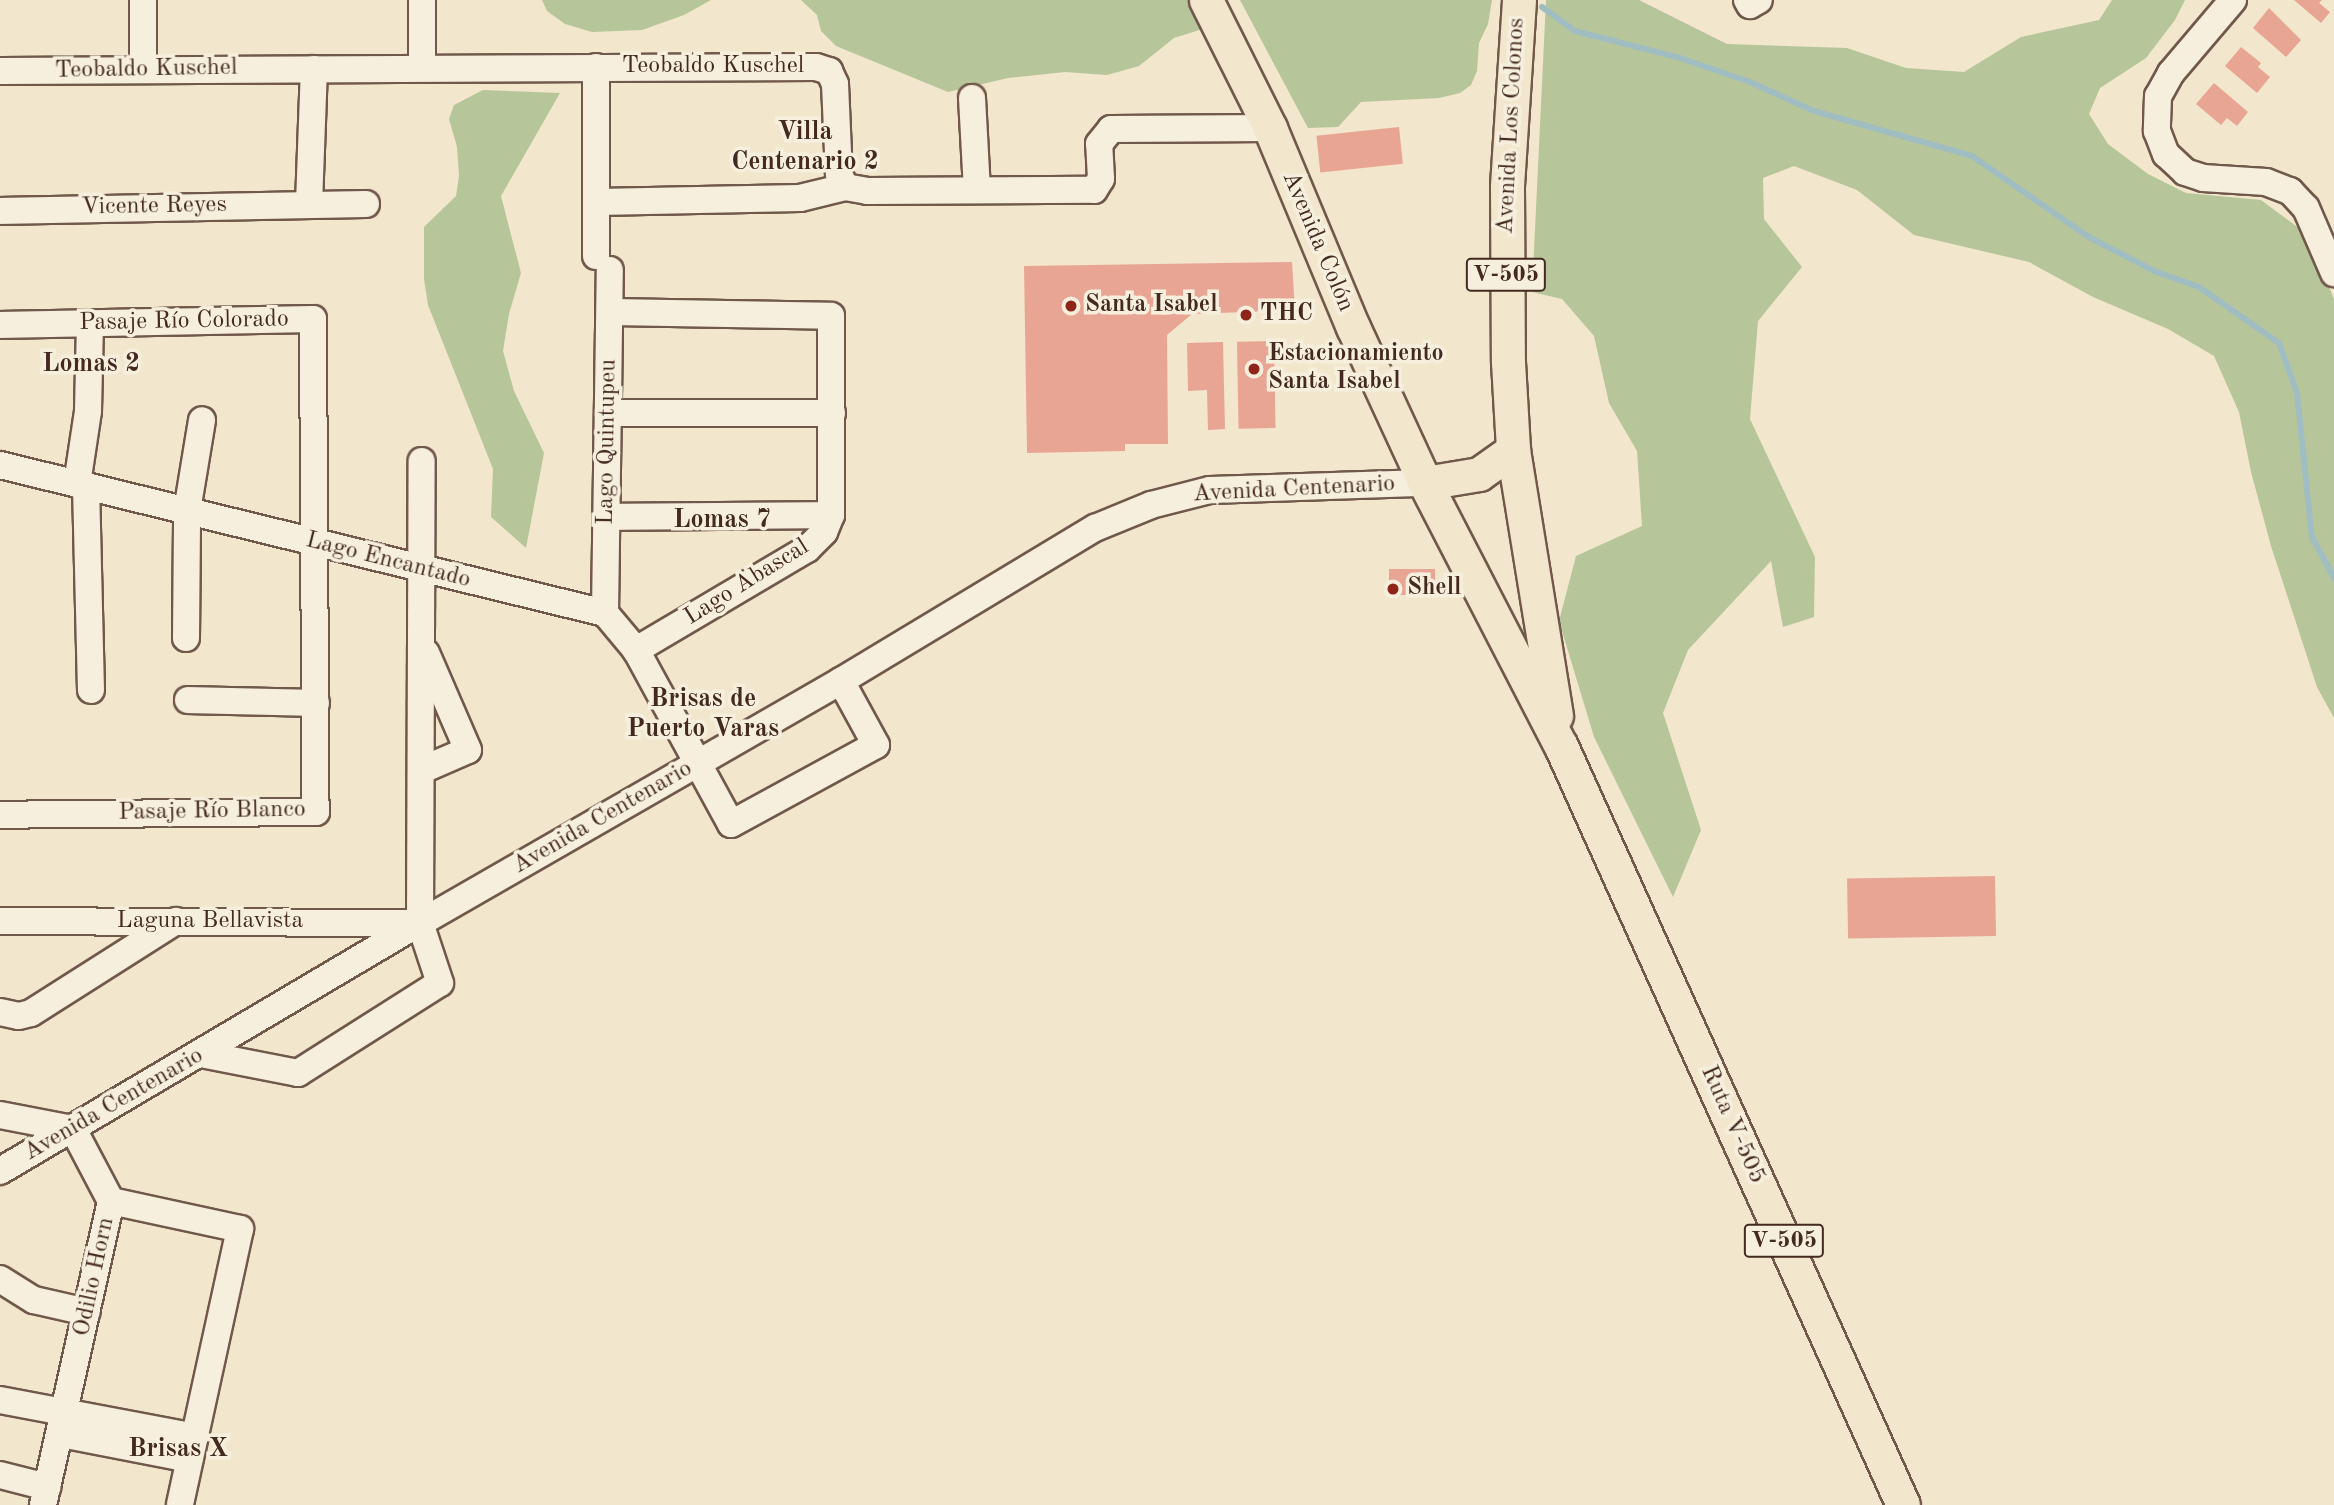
<!DOCTYPE html>
<html>
<head>
<meta charset="utf-8">
<style>
	body { margin:0 }
	#map { position:relative; width:2334px; height:1505px; overflow:hidden; background:#f2e6cc; font-family:"Old Standard TT",serif }
	div>[style] { position:absolute }
	.green>* { inset:0; background:#b7c69a }
	.stream>* { height:6px; margin:-3px; padding:0 3px; transform-origin:3px; border-radius:3px; background:#a0bdc2 }
	.building>* { inset:0; background:#e9a594; transform-origin:0 0 }
	.roads { filter:drop-shadow(2px 0 #70584a) drop-shadow(-2px 0 #70584a) drop-shadow(0 2px #70584a) drop-shadow(0 -2px #70584a) }
	.minor>* { height:26px; margin:-13px; padding:0 13px; transform-origin:13px; border-radius:13px; background:#f7efde }
	.major>* { height:33px; margin:-16.5px; padding:0 16.5px; transform-origin:16.5px; border-radius:16.5px; background:#f2e6cc }
	.dots>* { width:19px; height:19px; translate:-50% -50%; box-sizing:border-box; border:4px solid #f7efde; border-radius:50% }
	span { translate:-50% -50%; white-space:nowrap; text-align:center; line-height:1.15; -webkit-text-stroke:7px #f7efde; paint-order:stroke }
	.shield-label span { padding:2px 5px; background:#f7efde; border:2px solid; border-radius:5px; -webkit-text-stroke-width:0 }
	.shield-label { font-size:23px; color:#44291f; font-weight:700 }
	.street-label { font-size:24px; color:#44291f }
	.poi-label { font-size:24px; color:#44291f; font-weight:700 }
	.left { translate:0 -50%; text-align:left }
	.neighbourhood-label { font-size:26px; color:#44291f; font-weight:700 }
</style>
</head>
<body>
<div id="map">
	<div class="green">
		<i style="clip-path:polygon(542px 0,711px 0,684px 15px,642px 30px,592px 32px,565px 24px,547px 11px)"></i>
		<i style="clip-path:polygon(801px 0,1200px 0,1209px 27px,1174px 38px,1139px 66px,1107px 75px,1065px 72px,1008px 78px,948px 92px,836px 46px,821px 31px,817px 15px)"></i>
		<i style="clip-path:polygon(1240px 0,1492px 0,1488px 24px,1479px 43px,1477px 71px,1471px 85px,1460px 93px,1439px 98px,1361px 102px,1338px 127px,1308px 128px)"></i>
		<i style="clip-path:polygon(1546px 0,1639px 0,1727px 44px,1847px 48px,1906px 68px,1964px 72px,2021px 37px,2099px 20px,2112px 0,2185px 0,2175px 20px,2146px 58px,2100px 88px,2089px 114px,2108px 144px,2148px 174px,2186px 193px,2261px 200px,2307px 234px,2334px 299px,2334px 718px,2317px 687px,2271px 546px,2251px 472px,2239px 412px,2214px 356px,2168px 329px,2093px 297px,2029px 262px,1914px 235px,1857px 190px,1794px 166px,1763px 178px,1764px 219px,1802px 267px,1758px 321px,1750px 419px,1815px 557px,1814px 617px,1783px 627px,1771px 561px,1688px 650px,1663px 713px,1701px 830px,1673px 897px,1594px 737px,1559px 621px,1576px 556px,1642px 526px,1637px 451px,1609px 403px,1594px 336px,1562px 299px,1532px 292px)"></i>
		<i style="clip-path:polygon(483px 90px,560px 93px,501px 196px,521px 273px,509px 314px,503px 351px,514px 391px,544px 453px,526px 548px,491px 517px,493px 469px,428px 305px,424px 279px,424px 227px,456px 196px,459px 176px,457px 147px,449px 119px,454px 105px)"></i>
	</div>
	<div class="stream">
		<i style="left:1542px;top:7px;width:41px;rotate:36deg"></i>
		<i style="left:1575px;top:31px;width:108px;rotate:14.4deg"></i>
		<i style="left:1680px;top:58px;width:74px;rotate:18.9deg"></i>
		<i style="left:1750px;top:82px;width:70px;rotate:24.4deg"></i>
		<i style="left:1814px;top:111px;width:164px;rotate:15.9deg"></i>
		<i style="left:1972px;top:156px;width:140px;rotate:34.8deg"></i>
		<i style="left:2087px;top:236px;width:76px;rotate:27.6deg"></i>
		<i style="left:2154px;top:271px;width:48px;rotate:19.6deg"></i>
		<i style="left:2199px;top:287px;width:98px;rotate:35deg"></i>
		<i style="left:2279px;top:343px;width:53px;rotate:70.2deg"></i>
		<i style="left:2297px;top:393px;width:145px;rotate:84.1deg"></i>
		<i style="left:2312px;top:537px;width:47px;rotate:61.8deg"></i>
	</div>
	<div class="building">
		<i style="clip-path:polygon(2294px 0,2322px 0,2319px 3px,2330px 12px,2321px 23px)"></i>
		<i style="clip-path:polygon(2269px 8px,2301px 40px,2286px 57px,2253px 28px)"></i>
		<i style="clip-path:polygon(2241px 47px,2261px 63px,2258px 67px,2270px 77px,2257px 93px,2225px 66px)"></i>
		<i style="clip-path:polygon(2214px 83px,2248px 112px,2237px 126px,2227px 118px,2221px 125px,2196px 104px)"></i>
		<i style="left:1399px;top:127px;width:37px;height:83px;rotate:84deg"></i>
		<i style="clip-path:polygon(1292px 262px,1295px 310px,1192px 314px,1167px 335px,1168px 444px,1125px 444px,1125px 451px,1027px 453px,1024px 266px)"></i>
		<i style="left:1274px;top:341px;width:87px;height:37px;rotate:89deg"></i>
		<i style="clip-path:polygon(1223px 342px,1225px 429px,1208px 430px,1207px 390px,1188px 391px,1187px 343px)"></i>
		<i style="left:1389px;top:569px;width:46px;height:26px"></i>
		<i style="left:1995px;top:876px;width:60px;height:148px;rotate:89deg"></i>
	</div>
	<div class="roads">
		<div class="minor">
			<i style="left:143px;top:0;width:70px;rotate:90deg"></i>
			<i style="left:1747px;top:0;width:6px;rotate:59deg"></i>
			<i style="left:1750px;top:5px;width:10px;rotate:-29deg"></i>
			<i style="left:2233px;top:0;width:96px;rotate:130.3deg"></i>
			<i style="left:2171px;top:73px;width:26px;rotate:119deg"></i>
			<i style="left:2158px;top:96px;width:35px;rotate:92deg"></i>
			<i style="left:2157px;top:131px;width:25px;rotate:69deg"></i>
			<i style="left:2166px;top:154px;width:26px;rotate:43deg"></i>
			<i style="left:2185px;top:172px;width:19px;rotate:18deg"></i>
			<i style="left:2203px;top:178px;width:63px;rotate:3.6deg"></i>
			<i style="left:2266px;top:182px;width:26px;rotate:21deg"></i>
			<i style="left:2290px;top:191px;width:23px;rotate:47deg"></i>
			<i style="left:2306px;top:208px;width:71px;rotate:66.7deg"></i>
			<i style="left:422px;top:67px;width:67px;rotate:-90deg"></i>
			<i style="left:0;top:71px;width:816px;rotate:-0.28deg"></i>
			<i style="left:816px;top:67px;width:14px;rotate:17deg"></i>
			<i style="left:829px;top:71px;width:14px;rotate:65deg"></i>
			<i style="left:835px;top:84px;width:90px;rotate:87.5deg"></i>
			<i style="left:839px;top:174px;width:14px;rotate:65deg"></i>
			<i style="left:972px;top:98px;width:91px;rotate:86.9deg"></i>
			<i style="left:597px;top:202px;width:203px;rotate:-1.1deg"></i>
			<i style="left:800px;top:198px;width:46px;rotate:-13.7deg"></i>
			<i style="left:845px;top:187px;width:22px;rotate:10deg"></i>
			<i style="left:867px;top:191px;width:227px;rotate:-0.3deg"></i>
			<i style="left:1094px;top:190px;width:13px;rotate:-58deg"></i>
			<i style="left:1101px;top:179px;width:35px;rotate:-93deg"></i>
			<i style="left:1099px;top:144px;width:19px;rotate:-51deg"></i>
			<i style="left:1111px;top:129px;width:159px;rotate:-0.4deg"></i>
			<i style="left:309px;top:204px;width:135px;rotate:-87.9deg"></i>
			<i style="left:0;top:211px;width:366px;rotate:-1.1deg"></i>
			<i style="left:596px;top:256px;width:189px;rotate:-90deg"></i>
			<i style="left:610px;top:312px;width:221px;rotate:1deg"></i>
			<i style="left:831px;top:316px;width:199px;rotate:90deg"></i>
			<i style="left:831px;top:515px;width:18px;rotate:112deg"></i>
			<i style="left:824px;top:532px;width:24px;rotate:135deg"></i>
			<i style="left:807px;top:549px;width:199px;rotate:149.4deg"></i>
			<i style="left:0;top:325px;width:313px;rotate:-1.1deg"></i>
			<i style="left:313px;top:319px;width:493px;rotate:89.7deg"></i>
			<i style="left:316px;top:812px;width:316px;rotate:179.5deg"></i>
			<i style="left:609px;top:413px;width:223px"></i>
			<i style="left:0;top:465px;width:623px;rotate:13.75deg"></i>
			<i style="left:605px;top:613px;width:48px;rotate:50deg"></i>
			<i style="left:636px;top:650px;width:198px;rotate:61.4deg"></i>
			<i style="left:731px;top:824px;width:165px;rotate:-28.6deg"></i>
			<i style="left:876px;top:745px;width:73px;rotate:-118.7deg"></i>
			<i style="left:77px;top:484px;width:74px;rotate:-81.4deg"></i>
			<i style="left:88px;top:411px;width:87px;rotate:-88.7deg"></i>
			<i style="left:86px;top:486px;width:204px;rotate:88.6deg"></i>
			<i style="left:606px;top:517px;width:225px;rotate:-0.5deg"></i>
			<i style="left:605px;top:613px;width:343px;rotate:-89.2deg"></i>
			<i style="left:186px;top:638px;width:127px;rotate:-89.5deg"></i>
			<i style="left:187px;top:511px;width:92px;rotate:-80.6deg"></i>
			<i style="left:188px;top:700px;width:128px;rotate:1.3deg"></i>
			<i style="left:422px;top:770px;width:50px;rotate:-23.5deg"></i>
			<i style="left:468px;top:750px;width:106px;rotate:-113.4deg"></i>
			<i style="left:0;top:921px;width:420px;rotate:0.3deg"></i>
			<i style="left:0;top:1012px;width:19px;rotate:12deg"></i>
			<i style="left:19px;top:1016px;width:12px;rotate:-14deg"></i>
			<i style="left:31px;top:1013px;width:172px;rotate:-32.4deg"></i>
			<i style="left:201px;top:1054px;width:99px;rotate:11.1deg"></i>
			<i style="left:298px;top:1073px;width:168px;rotate:-32.4deg"></i>
			<i style="left:440px;top:983px;width:63px;rotate:-108.4deg"></i>
			<i style="left:420px;top:923px;width:462px;rotate:-89.8deg"></i>
			<i style="left:0;top:1115px;width:74px;rotate:10.9deg"></i>
			<i style="left:73px;top:1129px;width:81px;rotate:62.2deg"></i>
			<i style="left:111px;top:1201px;width:312px;rotate:102.6deg"></i>
			<i style="left:0;top:1171px;width:488px;rotate:-30.6deg"></i>
			<i style="left:420px;top:923px;width:486px;rotate:-29.9deg"></i>
			<i style="left:841px;top:681px;width:297px;rotate:-31.1deg"></i>
			<i style="left:1095px;top:528px;width:61px;rotate:-22.3deg"></i>
			<i style="left:1151px;top:505px;width:61px;rotate:-14.3deg"></i>
			<i style="left:1210px;top:490px;width:215px;rotate:-1.9deg"></i>
			<i style="left:111px;top:1201px;width:132px;rotate:12.2deg"></i>
			<i style="left:240px;top:1229px;width:282px;rotate:102.3deg"></i>
			<i style="left:0;top:1279px;width:40px;rotate:32deg"></i>
			<i style="left:34px;top:1300px;width:54px;rotate:12.8deg"></i>
			<i style="left:0;top:1400px;width:198px;rotate:10.7deg"></i>
			<i style="left:61px;top:1434px;width:131px;rotate:11deg"></i>
			<i style="left:0;top:1475px;width:49px;rotate:14.3deg"></i>
		</div>
		<div class="major">
			<i style="left:1206px;top:0;width:143px;rotate:63.4deg"></i>
			<i style="left:1270px;top:128px;width:216px;rotate:67.4deg"></i>
			<i style="left:1353px;top:327px;width:172px;rotate:65.2deg"></i>
			<i style="left:1425px;top:483px;width:296px;rotate:62.7deg"></i>
			<i style="left:1561px;top:746px;width:832px;rotate:65.74deg"></i>
			<i style="left:1519px;top:0;width:187px;rotate:93.7deg"></i>
			<i style="left:1507px;top:187px;width:175px;rotate:89.7deg"></i>
			<i style="left:1508px;top:362px;width:88px;rotate:86.7deg"></i>
			<i style="left:1513px;top:450px;width:269px;rotate:80.8deg"></i>
			<i style="left:1425px;top:483px;width:55px;rotate:-9.5deg"></i>
			<i style="left:1479px;top:474px;width:42px;rotate:-35.2deg"></i>
		</div>
	</div>
	<div class="dots">
		<i style="left:1071px;top:306px;background:#8f2418"></i>
		<i style="left:1246px;top:315px;background:#8f2418"></i>
		<i style="left:1254px;top:369px;background:#8f2418"></i>
		<i style="left:1393px;top:589px;background:#8f2418"></i>
	</div>
	<div class="shield-label">
		<span style="left:1506px;top:275px">V-505</span>
		<span style="left:1784px;top:1241px">V-505</span>
	</div>
	<div class="street-label">
		<span style="left:713px;top:67px">Teobaldo Kuschel</span>
		<span style="left:146px;top:70px;rotate:-1deg">Teobaldo Kuschel</span>
		<span style="left:1512px;top:126px;rotate:-87deg">Avenida Los Colonos</span>
		<span style="left:154px;top:207px;rotate:-1deg">Vicente Reyes</span>
		<span style="left:1317px;top:242px;rotate:67deg">Avenida Colón</span>
		<span style="left:184px;top:322px;rotate:-1deg">Pasaje Río Colorado</span>
		<span style="left:608px;top:442px;rotate:-89deg">Lago Quintupeu</span>
		<span style="left:1294px;top:490px;rotate:-3deg">Avenida Centenario</span>
		<span style="left:388px;top:561px;rotate:14deg">Lago Encantado</span>
		<span style="left:747px;top:583px;rotate:-32deg">Lago Abascal</span>
		<span style="left:212px;top:812px;rotate:-1deg">Pasaje Río Blanco</span>
		<span style="left:603px;top:818px;rotate:-30deg">Avenida Centenario</span>
		<span style="left:210px;top:922px">Laguna Bellavista</span>
		<span style="left:114px;top:1105px;rotate:-30deg">Avenida Centenario</span>
		<span style="left:1732px;top:1125px;rotate:66deg">Ruta V-505</span>
		<span style="left:95px;top:1277px;rotate:-78deg">Odilio Horn</span>
	</div>
	<div class="poi-label">
		<span class="left" style="left:1085px;top:306px">Santa Isabel</span>
		<span class="left" style="left:1260px;top:315px">THC</span>
		<span class="left" style="left:1268px;top:369px">Estacionamiento<br>Santa Isabel</span>
		<span class="left" style="left:1407px;top:589px">Shell</span>
	</div>
	<div class="neighbourhood-label">
		<span style="left:805px;top:148px">Villa<br>Centenario 2</span>
		<span style="left:91px;top:365px">Lomas 2</span>
		<span style="left:722px;top:521px">Lomas 7</span>
		<span style="left:703px;top:715px">Brisas de<br>Puerto Varas</span>
		<span style="left:178px;top:1450px">Brisas X</span>
	</div>
</div>
</body>
</html>
